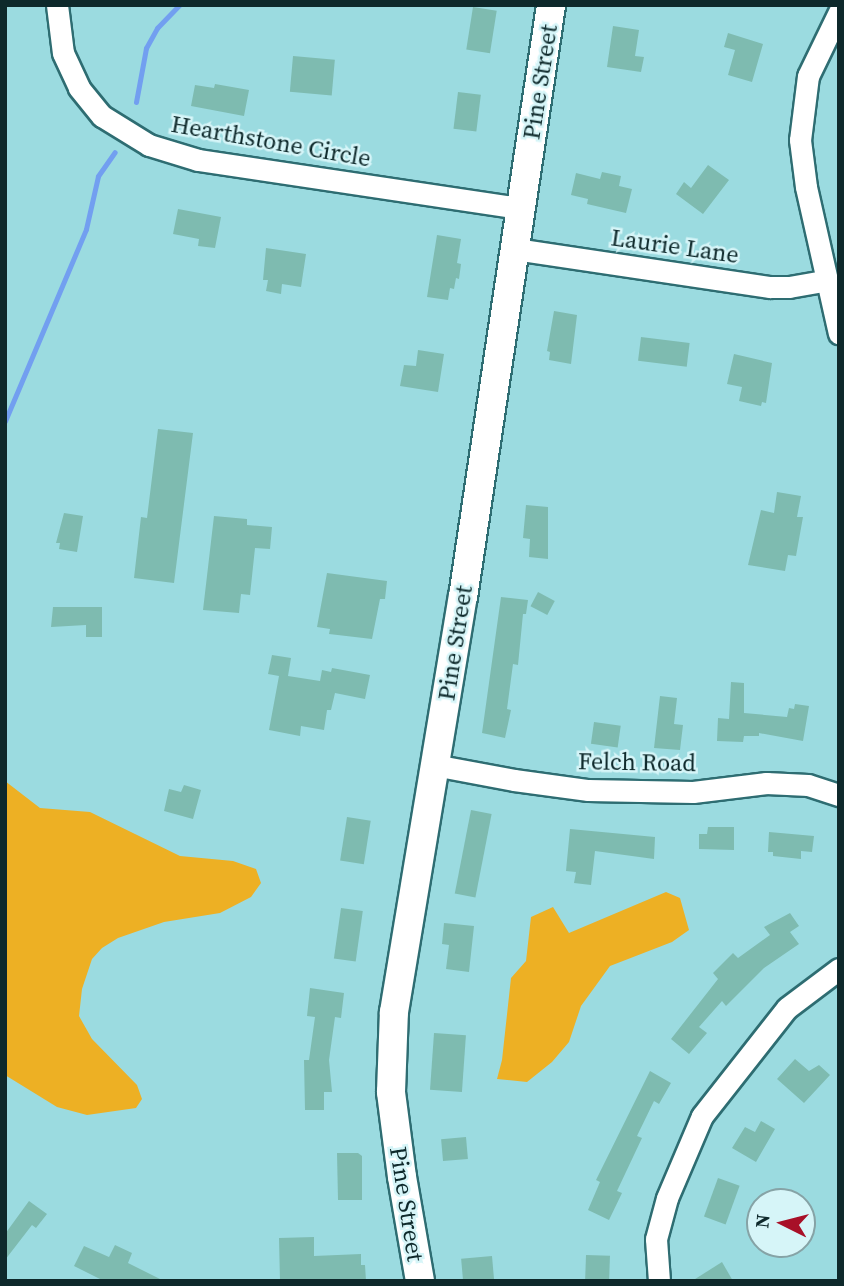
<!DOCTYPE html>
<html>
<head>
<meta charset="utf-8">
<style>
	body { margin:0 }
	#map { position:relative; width:844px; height:1286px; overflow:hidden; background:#9bdbe0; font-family:"Source Serif 4",serif }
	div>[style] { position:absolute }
	.green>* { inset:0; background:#edb024 }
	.stream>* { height:5px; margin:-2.5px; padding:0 2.5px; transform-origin:2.5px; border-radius:2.5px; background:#729ff0 }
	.building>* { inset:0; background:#7ebbb0; transform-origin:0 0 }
	.roads { filter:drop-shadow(2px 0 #2e6d72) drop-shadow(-2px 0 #2e6d72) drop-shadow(0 2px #2e6d72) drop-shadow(0 -2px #2e6d72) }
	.street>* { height:21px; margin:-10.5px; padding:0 10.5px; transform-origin:10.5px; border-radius:10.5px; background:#fff }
	.secondary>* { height:28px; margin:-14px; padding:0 14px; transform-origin:14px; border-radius:14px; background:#fff }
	span { translate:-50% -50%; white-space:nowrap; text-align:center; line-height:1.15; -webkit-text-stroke:5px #d6f5f8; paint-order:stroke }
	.street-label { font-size:24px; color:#0e292b }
	.frame { position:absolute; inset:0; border:7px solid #0e292b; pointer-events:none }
	.north { position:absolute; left:746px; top:1188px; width:70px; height:70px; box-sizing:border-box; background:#d6f5f8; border:2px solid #86a3a6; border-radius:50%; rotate:276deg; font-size:19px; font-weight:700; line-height:28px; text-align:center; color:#0e292b }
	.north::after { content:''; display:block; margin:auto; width:24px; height:32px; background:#a81028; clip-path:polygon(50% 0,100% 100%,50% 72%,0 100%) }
</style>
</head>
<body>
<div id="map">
	<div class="green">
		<i style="clip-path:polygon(5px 781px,40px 808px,90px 812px,180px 856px,233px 861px,256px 869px,261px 883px,251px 897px,220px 913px,164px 922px,118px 938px,102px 948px,92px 959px,82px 989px,79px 1016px,92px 1039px,137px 1085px,142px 1099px,136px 1108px,87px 1115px,57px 1107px,5px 1075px)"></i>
		<i style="clip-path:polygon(666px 892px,680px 898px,689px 930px,672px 942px,610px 966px,581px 1006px,569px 1042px,552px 1062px,527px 1082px,497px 1079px,502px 1060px,511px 978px,526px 961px,531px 917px,553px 907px,569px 933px)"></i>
	</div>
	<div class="stream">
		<i style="left:136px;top:102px;width:55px;rotate:-79.5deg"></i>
		<i style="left:146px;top:48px;width:23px;rotate:-61deg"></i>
		<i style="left:157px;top:28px;width:32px;rotate:-46deg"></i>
		<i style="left:5px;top:421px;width:208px;rotate:-67.1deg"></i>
		<i style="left:86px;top:229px;width:54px;rotate:-77.2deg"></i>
		<i style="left:98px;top:176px;width:29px;rotate:-55deg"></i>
	</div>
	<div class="building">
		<i style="left:473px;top:7px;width:24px;height:43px;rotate:9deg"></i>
		<i style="clip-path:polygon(613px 26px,639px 30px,635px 56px,644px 57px,641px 72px,607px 67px)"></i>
		<i style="clip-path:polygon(728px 33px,763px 44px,752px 82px,728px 75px,735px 50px,724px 47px)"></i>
		<i style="left:293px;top:56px;width:42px;height:36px;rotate:5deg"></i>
		<i style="clip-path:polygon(215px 84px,249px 90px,244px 116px,191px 106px,195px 85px,214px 88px)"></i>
		<i style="left:458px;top:92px;width:23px;height:37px;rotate:7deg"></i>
		<i style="clip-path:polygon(708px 165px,729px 180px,703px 214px,676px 194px,684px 182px,691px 188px)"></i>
		<i style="clip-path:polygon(602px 172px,621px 176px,619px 186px,632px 189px,626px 213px,587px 204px,588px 199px,571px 195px,576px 173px,600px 179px)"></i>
		<i style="clip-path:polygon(178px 209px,221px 217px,215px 248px,198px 246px,199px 239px,173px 234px)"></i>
		<i style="clip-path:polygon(437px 235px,461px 239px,457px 263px,461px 264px,459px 279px,456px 278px,454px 289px,450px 288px,448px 300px,427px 297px)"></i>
		<i style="clip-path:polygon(266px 248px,306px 254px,301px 287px,282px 284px,281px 294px,266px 291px,268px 280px,263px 280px)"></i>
		<i style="clip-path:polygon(554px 311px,577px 315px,571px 364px,549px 360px,550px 352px,547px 351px)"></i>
		<i style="left:641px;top:337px;width:49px;height:24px;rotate:7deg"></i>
		<i style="clip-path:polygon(418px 350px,444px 354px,438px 392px,400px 386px,404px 365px,416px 366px)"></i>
		<i style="clip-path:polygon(734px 354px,772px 363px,766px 403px,762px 402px,761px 406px,739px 401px,742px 387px,727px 384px)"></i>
		<i style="clip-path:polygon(158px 429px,193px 433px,174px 583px,134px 578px,141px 517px,147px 518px)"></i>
		<i style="clip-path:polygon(777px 492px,801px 496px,797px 517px,803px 517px,796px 556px,788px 555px,785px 571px,748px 565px,761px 510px,774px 513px)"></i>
		<i style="clip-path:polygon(526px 505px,548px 507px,548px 559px,529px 557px,530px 539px,523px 538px)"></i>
		<i style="clip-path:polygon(64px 513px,83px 516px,77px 552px,59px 549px,60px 543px,56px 543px)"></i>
		<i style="clip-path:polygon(214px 516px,247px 519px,247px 525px,272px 527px,270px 549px,255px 548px,250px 595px,241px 594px,239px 613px,203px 610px)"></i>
		<i style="clip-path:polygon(327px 573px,387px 581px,385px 599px,380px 599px,372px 639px,329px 634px,330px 629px,317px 627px)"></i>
		<i style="left:538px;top:592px;width:19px;height:16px;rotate:28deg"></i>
		<i style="clip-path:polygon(501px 597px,528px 600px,526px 614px,523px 614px,518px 665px,513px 664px,507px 709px,511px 710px,505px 738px,482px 733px)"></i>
		<i style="clip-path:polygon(53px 607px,102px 607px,102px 637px,86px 637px,86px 625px,51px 627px)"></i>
		<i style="clip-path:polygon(272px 655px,291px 658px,288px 676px,320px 681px,322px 670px,331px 672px,332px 668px,370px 675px,365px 699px,335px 693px,331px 710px,327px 710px,324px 730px,301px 726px,300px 736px,269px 730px,279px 676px,268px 674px)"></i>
		<i style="clip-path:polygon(731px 682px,744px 683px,744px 713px,787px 717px,789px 708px,794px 709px,795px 704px,809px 706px,803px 741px,759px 733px,759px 736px,744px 736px,743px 742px,717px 741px,718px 718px,729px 719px)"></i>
		<i style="clip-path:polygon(660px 696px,677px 698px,674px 724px,683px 725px,680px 750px,654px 748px)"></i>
		<i style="left:594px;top:722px;width:27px;height:22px;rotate:8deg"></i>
		<i style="clip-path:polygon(184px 785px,201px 790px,193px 819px,164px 811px,169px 789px,181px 792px)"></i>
		<i style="left:471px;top:810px;width:21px;height:85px;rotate:11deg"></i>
		<i style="left:347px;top:817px;width:24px;height:44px;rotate:9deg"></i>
		<i style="clip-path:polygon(708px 827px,734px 827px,734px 850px,699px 849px,699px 834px,707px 834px)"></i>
		<i style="clip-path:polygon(570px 829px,655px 837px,654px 859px,595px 851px,591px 885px,574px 883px,576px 872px,566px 871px)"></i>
		<i style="clip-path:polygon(769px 832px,814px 836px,812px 852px,801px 851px,801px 859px,773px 856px,773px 852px,768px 852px)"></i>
		<i style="left:341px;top:908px;width:22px;height:51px;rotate:8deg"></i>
		<i style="clip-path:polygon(790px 913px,799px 926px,790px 932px,799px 944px,764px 968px,726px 1006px,722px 1001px,699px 1027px,707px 1033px,689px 1054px,671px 1039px,718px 979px,713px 973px,733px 953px,738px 958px,770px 935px,764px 927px)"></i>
		<i style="clip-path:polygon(444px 923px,474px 926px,469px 972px,446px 969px,449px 945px,442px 944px)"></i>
		<i style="clip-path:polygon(310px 988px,344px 993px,341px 1018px,335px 1017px,329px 1060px,332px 1092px,324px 1092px,324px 1110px,305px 1110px,304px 1060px,309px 1060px,315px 1017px,307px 1016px)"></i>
		<i style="left:434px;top:1033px;width:32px;height:57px;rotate:4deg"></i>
		<i style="clip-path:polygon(795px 1059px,809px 1071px,819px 1065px,830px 1075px,804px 1103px,777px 1079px)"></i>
		<i style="clip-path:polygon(650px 1071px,671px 1083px,659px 1104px,654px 1101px,637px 1136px,642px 1138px,617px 1191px,622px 1193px,609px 1220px,588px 1210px,600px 1182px,596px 1180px)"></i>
		<i style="clip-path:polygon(761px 1121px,775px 1129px,756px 1162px,732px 1148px,745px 1127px,755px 1132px)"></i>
		<i style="left:466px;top:1137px;width:22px;height:25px;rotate:85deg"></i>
		<i style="clip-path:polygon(337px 1153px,358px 1153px,362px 1156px,362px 1200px,338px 1200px)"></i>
		<i style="left:718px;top:1178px;width:23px;height:41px;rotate:20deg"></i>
		<i style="clip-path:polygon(29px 1201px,47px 1214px,36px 1228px,32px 1225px,5px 1260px,5px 1234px)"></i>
		<i style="clip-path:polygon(314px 1237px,314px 1256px,361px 1254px,361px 1265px,365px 1265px,366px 1281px,280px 1281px,279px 1238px)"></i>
		<i style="clip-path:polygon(115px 1245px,132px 1253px,128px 1263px,164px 1281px,104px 1281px,74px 1266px,84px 1246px,109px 1257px)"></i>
		<i style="left:586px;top:1255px;width:24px;height:26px;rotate:2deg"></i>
		<i style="left:492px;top:1256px;width:23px;height:31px;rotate:85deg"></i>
		<i style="clip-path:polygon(722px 1262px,733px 1281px,692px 1281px)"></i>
	</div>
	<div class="roads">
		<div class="street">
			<i style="left:57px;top:5px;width:48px;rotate:82.9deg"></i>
			<i style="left:63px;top:53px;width:38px;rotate:65deg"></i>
			<i style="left:79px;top:88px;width:36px;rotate:51deg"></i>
			<i style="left:102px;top:116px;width:55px;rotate:31.7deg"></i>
			<i style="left:149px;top:145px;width:51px;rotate:17deg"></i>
			<i style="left:198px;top:160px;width:327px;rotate:8.5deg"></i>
			<i style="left:839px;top:12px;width:71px;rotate:115.8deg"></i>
			<i style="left:808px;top:76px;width:64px;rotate:97.1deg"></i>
			<i style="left:800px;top:140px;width:47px;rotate:82.7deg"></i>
			<i style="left:806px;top:187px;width:150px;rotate:77.3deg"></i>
			<i style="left:515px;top:249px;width:258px;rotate:8.5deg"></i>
			<i style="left:770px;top:287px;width:19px"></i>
			<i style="left:789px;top:287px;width:39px;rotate:-10deg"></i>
			<i style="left:434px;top:765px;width:81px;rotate:10.6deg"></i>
			<i style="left:514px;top:780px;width:75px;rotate:7.7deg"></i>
			<i style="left:588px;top:790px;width:105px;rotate:1.1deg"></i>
			<i style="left:693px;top:792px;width:74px;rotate:-7deg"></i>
			<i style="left:766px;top:783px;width:42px;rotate:2.7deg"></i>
			<i style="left:808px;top:785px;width:33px;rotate:18deg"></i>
			<i style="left:659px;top:1281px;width:42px;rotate:-94.1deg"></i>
			<i style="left:656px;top:1239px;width:42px;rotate:-75deg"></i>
			<i style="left:667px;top:1198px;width:89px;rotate:-66.9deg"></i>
			<i style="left:702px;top:1116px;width:137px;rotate:-51.8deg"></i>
			<i style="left:787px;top:1008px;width:65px;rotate:-36.9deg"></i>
		</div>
		<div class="secondary">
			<i style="left:420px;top:1281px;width:106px;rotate:-99.8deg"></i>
			<i style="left:402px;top:1177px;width:86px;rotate:-97.4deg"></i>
			<i style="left:391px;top:1092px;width:80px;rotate:-87.9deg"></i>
			<i style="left:394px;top:1012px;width:421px;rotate:-80.6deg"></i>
			<i style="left:463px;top:597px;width:599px;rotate:-81.54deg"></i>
		</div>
	</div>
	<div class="street-label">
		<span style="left:540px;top:82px;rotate:-81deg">Pine Street</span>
		<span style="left:271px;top:141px;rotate:10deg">Hearthstone Circle</span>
		<span style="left:675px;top:246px;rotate:8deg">Laurie Lane</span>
		<span style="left:455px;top:643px;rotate:-81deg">Pine Street</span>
		<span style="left:637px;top:762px;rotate:1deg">Felch Road</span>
		<span style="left:407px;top:1204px;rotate:81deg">Pine Street</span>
	</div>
	<div class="frame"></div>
	<div class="north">N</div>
</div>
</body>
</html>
